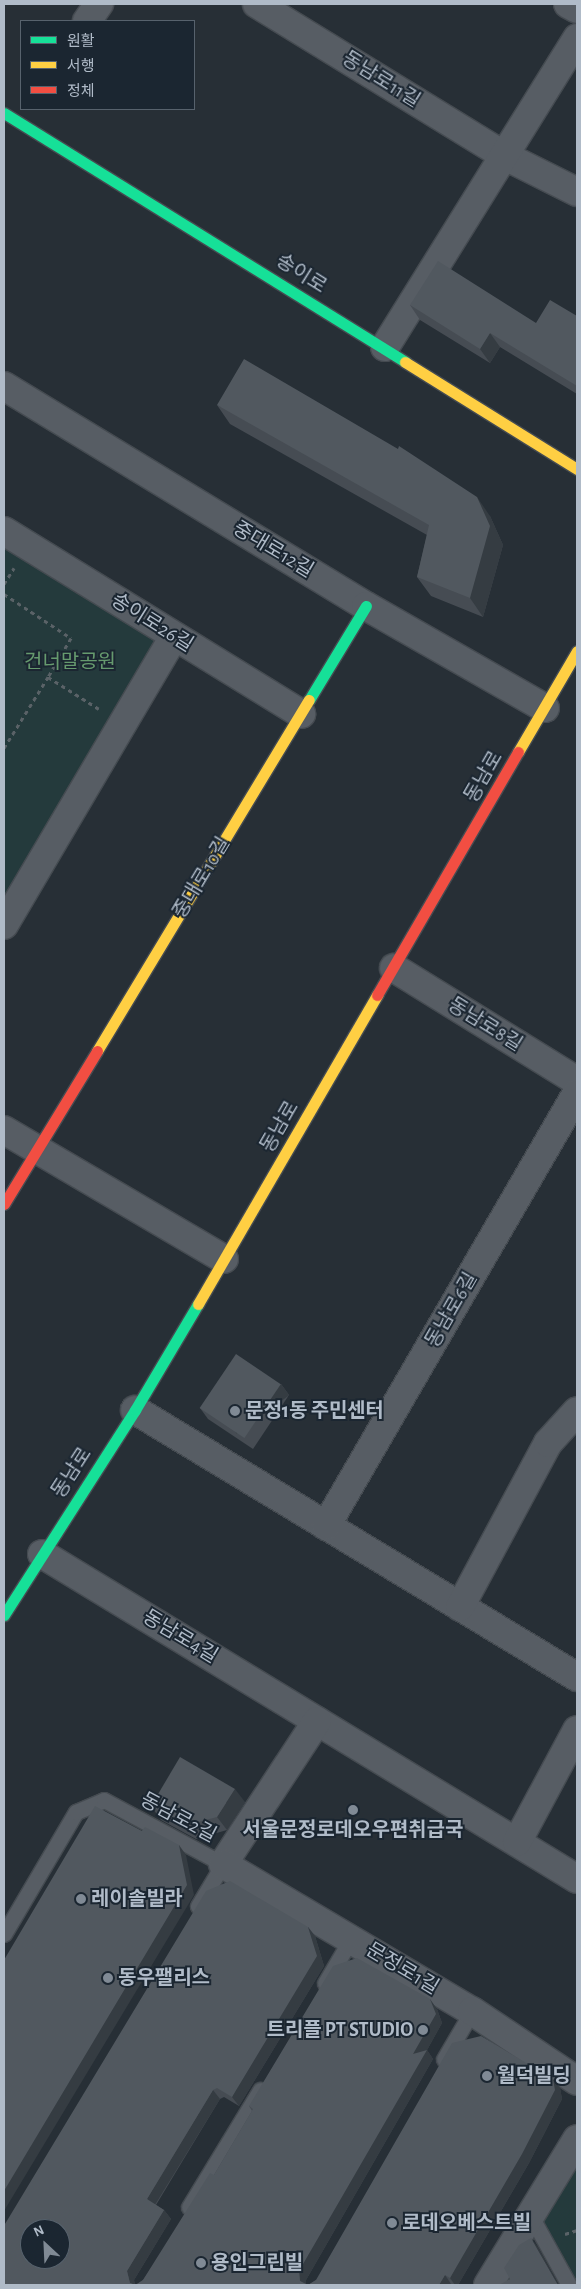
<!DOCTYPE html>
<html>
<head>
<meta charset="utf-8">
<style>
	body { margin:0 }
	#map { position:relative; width:581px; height:2289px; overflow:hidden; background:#272f36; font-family:"Alegreya Sans","Noto Sans KR",sans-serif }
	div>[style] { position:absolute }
	.green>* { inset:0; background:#243a3c }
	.path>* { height:3px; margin-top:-1.5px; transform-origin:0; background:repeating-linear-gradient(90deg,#5a6267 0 4px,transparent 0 8px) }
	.roads { filter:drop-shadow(1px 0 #454b51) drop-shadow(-1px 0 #454b51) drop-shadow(0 1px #454b51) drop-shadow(0 -1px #454b51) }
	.lane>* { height:15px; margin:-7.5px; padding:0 7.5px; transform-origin:7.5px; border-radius:7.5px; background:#575d64 }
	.street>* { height:28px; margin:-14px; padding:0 14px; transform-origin:14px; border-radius:14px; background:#575d64 }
	.fast>* { height:11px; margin:-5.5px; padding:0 5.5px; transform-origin:5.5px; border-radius:5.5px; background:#16e098 }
	.slow>* { height:11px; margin:-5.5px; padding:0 5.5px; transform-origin:5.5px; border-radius:5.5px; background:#ffcf43 }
	.jam>* { height:11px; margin:-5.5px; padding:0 5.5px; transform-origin:5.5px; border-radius:5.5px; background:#f24e42 }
	.wall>* { inset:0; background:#464c53 }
	.shaded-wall>* { inset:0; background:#353c42; transform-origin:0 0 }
	.building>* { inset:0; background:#51585f; transform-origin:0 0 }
	.dots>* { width:14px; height:14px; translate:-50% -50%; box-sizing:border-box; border:2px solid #1b2631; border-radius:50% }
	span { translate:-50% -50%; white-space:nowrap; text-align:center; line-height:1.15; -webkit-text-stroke:4px #1b2631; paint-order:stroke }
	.street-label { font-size:20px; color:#b0bbc8 }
	.park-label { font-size:20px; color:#669a6e }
	.poi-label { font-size:20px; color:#b0bbc8; font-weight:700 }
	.left { translate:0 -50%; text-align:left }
	.right { translate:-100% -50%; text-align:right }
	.frame { position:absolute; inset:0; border:5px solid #b0bbc8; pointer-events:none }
	.legend { position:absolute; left:20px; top:20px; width:175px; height:90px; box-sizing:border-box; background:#1b2631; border:1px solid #57626d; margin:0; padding:6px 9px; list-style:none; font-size:15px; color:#b0bbc8 }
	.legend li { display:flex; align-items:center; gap:10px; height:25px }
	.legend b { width:25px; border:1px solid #57626d }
	.north { position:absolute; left:20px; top:2219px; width:50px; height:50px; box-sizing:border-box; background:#1b2631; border:1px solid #57626d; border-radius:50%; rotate:335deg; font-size:14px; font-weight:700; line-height:20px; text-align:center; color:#b0bbc8 }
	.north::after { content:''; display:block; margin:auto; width:18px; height:22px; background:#808a95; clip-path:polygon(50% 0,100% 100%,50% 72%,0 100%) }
</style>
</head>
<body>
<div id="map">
	<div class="green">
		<i style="clip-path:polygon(4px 543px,159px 640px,4px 899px)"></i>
		<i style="clip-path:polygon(577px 2154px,577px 2285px,539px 2216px)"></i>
	</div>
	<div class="path">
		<i style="left:4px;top:584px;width:19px;rotate:-58deg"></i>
		<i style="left:4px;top:594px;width:80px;rotate:33.3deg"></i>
		<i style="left:71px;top:638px;width:45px;rotate:120.5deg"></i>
		<i style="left:48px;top:677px;width:60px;rotate:32.1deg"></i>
		<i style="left:4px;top:748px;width:84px;rotate:-58.2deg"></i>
		<i style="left:565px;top:2234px;width:13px;rotate:-18deg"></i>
	</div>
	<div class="roads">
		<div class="lane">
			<i style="left:4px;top:1934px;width:142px;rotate:-59.5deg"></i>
			<i style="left:76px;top:1812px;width:30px;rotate:-23deg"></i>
			<i style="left:104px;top:1800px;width:135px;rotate:28.3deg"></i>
			<i style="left:223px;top:1864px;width:49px;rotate:120.8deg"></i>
			<i style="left:325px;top:1983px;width:51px;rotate:-59.4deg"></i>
			<i style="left:444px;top:2059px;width:56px;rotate:-59.7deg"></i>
			<i style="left:189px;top:2207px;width:137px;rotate:-58.7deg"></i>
			<i style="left:532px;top:2218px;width:77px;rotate:61.1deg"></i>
		</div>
		<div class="street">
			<i style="left:257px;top:4px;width:291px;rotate:31.5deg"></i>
			<i style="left:505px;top:156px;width:80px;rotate:26.6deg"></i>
			<i style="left:568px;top:4px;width:10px;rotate:29deg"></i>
			<i style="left:87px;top:21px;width:21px;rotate:-55deg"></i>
			<i style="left:385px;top:347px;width:364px;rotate:-58.1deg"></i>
			<i style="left:4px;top:386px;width:424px;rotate:31.3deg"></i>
			<i style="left:366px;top:606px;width:206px;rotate:29.7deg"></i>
			<i style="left:4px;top:531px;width:349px;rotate:31.6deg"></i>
			<i style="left:4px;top:925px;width:335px;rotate:-59.5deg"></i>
			<i style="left:394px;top:968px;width:215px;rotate:31.7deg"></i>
			<i style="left:4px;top:1130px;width:255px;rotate:30.4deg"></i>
			<i style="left:135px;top:1410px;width:516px;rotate:31.14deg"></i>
			<i style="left:326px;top:1526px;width:500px;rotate:-59.9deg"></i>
			<i style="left:42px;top:1554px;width:626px;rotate:31.28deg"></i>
			<i style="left:460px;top:1607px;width:186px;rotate:-61.8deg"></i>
			<i style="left:548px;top:1443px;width:43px;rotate:-47.8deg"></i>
			<i style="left:317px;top:1721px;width:171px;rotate:123.3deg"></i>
			<i style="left:223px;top:1864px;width:289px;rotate:30.6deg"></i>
			<i style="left:472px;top:2011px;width:126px;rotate:33.7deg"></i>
			<i style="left:517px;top:1842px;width:127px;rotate:-61.8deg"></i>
			<i style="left:488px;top:2285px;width:171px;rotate:-58.6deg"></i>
		</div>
		<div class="fast">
			<i style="left:4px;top:113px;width:472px;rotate:31.8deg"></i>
			<i style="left:309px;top:700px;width:110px;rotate:-58.8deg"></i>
			<i style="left:4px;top:1615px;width:243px;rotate:-57.4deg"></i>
			<i style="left:135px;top:1410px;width:123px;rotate:-59.3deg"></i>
		</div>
		<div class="slow">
			<i style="left:405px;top:362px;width:203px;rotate:31.9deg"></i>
			<i style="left:518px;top:752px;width:117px;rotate:-59.7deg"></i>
			<i style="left:97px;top:1051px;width:410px;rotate:-58.9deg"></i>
			<i style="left:198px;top:1304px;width:357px;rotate:-59.9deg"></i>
		</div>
		<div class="jam">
			<i style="left:377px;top:995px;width:281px;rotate:-59.9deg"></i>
			<i style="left:4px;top:1204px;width:179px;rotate:-58.7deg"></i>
		</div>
	</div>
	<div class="wall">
		<i style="clip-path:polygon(410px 305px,536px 323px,577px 316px,577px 394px,500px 347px,490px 363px,420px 320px)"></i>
		<i style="clip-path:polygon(217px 405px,490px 516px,503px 545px,483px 617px,431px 596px,417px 577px,427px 535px,230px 424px)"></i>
		<i style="clip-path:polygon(281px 1384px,289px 1395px,253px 1449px,208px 1419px,200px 1408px)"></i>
		<i style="clip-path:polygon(245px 1802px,227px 1830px,196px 1839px,161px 1820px,151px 1806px)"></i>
		<i style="clip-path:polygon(308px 1927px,315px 1936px,324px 1966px,239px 2106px,224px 2097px,220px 2099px,156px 2205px,164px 2210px,171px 2219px,134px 2280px,135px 2285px,143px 2280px,214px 2175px,252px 2111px,249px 2106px,437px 2009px,442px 2023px,427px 2050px,433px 2059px,306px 2280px,306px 2284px,308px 2285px,316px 2280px,560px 2088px,562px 2099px,529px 2163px,458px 2285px,451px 2284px,451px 2285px,4px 2285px,5px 2224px)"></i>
	</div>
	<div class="shaded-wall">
		<i style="clip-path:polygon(490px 333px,500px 347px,490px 363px,480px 349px)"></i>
		<i style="clip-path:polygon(477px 497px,490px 516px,503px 545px,483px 617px,470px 598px)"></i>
		<i style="left:281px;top:1384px;width:14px;height:65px;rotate:54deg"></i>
		<i style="clip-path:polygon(235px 1789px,245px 1802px,227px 1830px,217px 1817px)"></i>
		<i style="clip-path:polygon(179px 1845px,186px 1855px,194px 1895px,4px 2211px,4px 2191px)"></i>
		<i style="clip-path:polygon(308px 1927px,315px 1936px,324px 1966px,239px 2106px,232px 2097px)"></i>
		<i style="clip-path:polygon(430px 1999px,437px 2009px,442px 2023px,427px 2050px,433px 2059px,306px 2280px,306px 2285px,300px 2281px,299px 2271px,413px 2054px)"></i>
		<i style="clip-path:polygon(553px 2079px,560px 2088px,562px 2099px,529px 2163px,458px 2285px,455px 2285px,450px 2278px)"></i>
		<i style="clip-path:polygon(213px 2090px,220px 2099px,153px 2208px,147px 2199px)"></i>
		<i style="clip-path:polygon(164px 2210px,171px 2219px,134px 2280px,135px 2285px,130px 2283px,127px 2271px)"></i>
		<i style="clip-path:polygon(531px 2238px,538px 2247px,559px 2285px,558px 2285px)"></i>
		<i style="clip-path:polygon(445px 2275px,451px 2284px,451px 2285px,439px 2285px)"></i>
	</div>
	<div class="building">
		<i style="clip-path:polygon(438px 261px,536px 323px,550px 300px,577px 316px,577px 386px,490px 333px,480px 349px,410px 305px)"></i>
		<i style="clip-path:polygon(244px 359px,398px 449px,399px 446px,477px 497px,490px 526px,470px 598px,417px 577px,429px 525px,217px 405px)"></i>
		<i style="left:236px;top:1354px;width:54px;height:65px;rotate:34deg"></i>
		<i style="clip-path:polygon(180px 1757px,235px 1789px,217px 1817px,186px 1825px,151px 1806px)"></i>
		<i style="clip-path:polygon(95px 1806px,142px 1831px,145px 1827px,179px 1845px,187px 1885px,4px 2191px,4px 1960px)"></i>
		<i style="clip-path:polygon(evenodd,230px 1881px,308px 1927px,317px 1956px,232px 2097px,217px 2088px,213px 2090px,147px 2199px,164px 2210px,127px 2271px,130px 2283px,136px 2285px,143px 2280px,210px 2173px,214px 2175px,253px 2109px,249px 2106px,333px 1966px,357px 1958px,430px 1999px,436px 2014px,413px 2054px,427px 2050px,299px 2271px,300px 2281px,308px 2285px,316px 2280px,452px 2043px,481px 2036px,553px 2079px,555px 2090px,522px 2154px,450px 2278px,445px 2275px,439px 2285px,4px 2285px,4px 2225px,5px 2224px,206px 1891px,230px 1881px,30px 2229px,60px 2229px,60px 2259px,30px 2259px,30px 2229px)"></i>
		<i style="clip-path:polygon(531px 2238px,558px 2285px,499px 2285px,510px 2279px,504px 2268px,519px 2245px)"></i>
	</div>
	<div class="dots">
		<i style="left:235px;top:1411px;background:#808a95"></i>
		<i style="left:353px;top:1810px;background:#808a95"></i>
		<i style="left:81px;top:1899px;background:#808a95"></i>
		<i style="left:108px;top:1978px;background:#808a95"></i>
		<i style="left:423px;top:2030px;background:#808a95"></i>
		<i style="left:487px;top:2076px;background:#808a95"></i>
		<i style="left:392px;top:2223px;background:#808a95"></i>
		<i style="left:201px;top:2263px;background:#808a95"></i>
	</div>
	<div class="street-label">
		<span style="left:381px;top:80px;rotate:32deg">동남로11길</span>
		<span style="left:301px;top:274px;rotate:32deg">송이로</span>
		<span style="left:273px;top:550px;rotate:31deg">중대로12길</span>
		<span style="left:152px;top:623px;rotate:32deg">송이로26길</span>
		<span style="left:484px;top:777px;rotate:-60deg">동남로</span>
		<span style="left:202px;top:878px;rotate:-59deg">중대로10길</span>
		<span style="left:485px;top:1025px;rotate:32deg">동남로8길</span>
		<span style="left:280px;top:1127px;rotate:-60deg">동남로</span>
		<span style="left:452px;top:1310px;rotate:-60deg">동남로6길</span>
		<span style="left:72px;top:1473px;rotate:-57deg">동남로</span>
		<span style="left:180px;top:1637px;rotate:31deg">동남로4길</span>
		<span style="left:178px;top:1818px;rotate:28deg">동남로2길</span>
		<span style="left:402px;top:1969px;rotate:31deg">문정로1길</span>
	</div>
	<div class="park-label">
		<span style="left:70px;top:662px">건너말공원</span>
	</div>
	<div class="poi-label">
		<span class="left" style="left:245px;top:1411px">문정1동 주민센터</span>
		<span style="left:353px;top:1830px">서울문정로데오우편취급국</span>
		<span class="left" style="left:91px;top:1899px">레이솔빌라</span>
		<span class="left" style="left:118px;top:1978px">동우팰리스</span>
		<span class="right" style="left:413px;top:2030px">트리플 PT STUDIO</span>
		<span class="left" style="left:497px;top:2076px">월덕빌딩</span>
		<span class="left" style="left:402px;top:2223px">로데오베스트빌</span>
		<span class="left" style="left:211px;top:2263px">용인그린빌</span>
	</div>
	<div class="frame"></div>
	<ul class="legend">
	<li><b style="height:6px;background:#16e098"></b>원활</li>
	<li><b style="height:6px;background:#ffcf43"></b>서행</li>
	<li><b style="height:6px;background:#f24e42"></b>정체</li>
	</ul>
	<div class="north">N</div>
</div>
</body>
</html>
